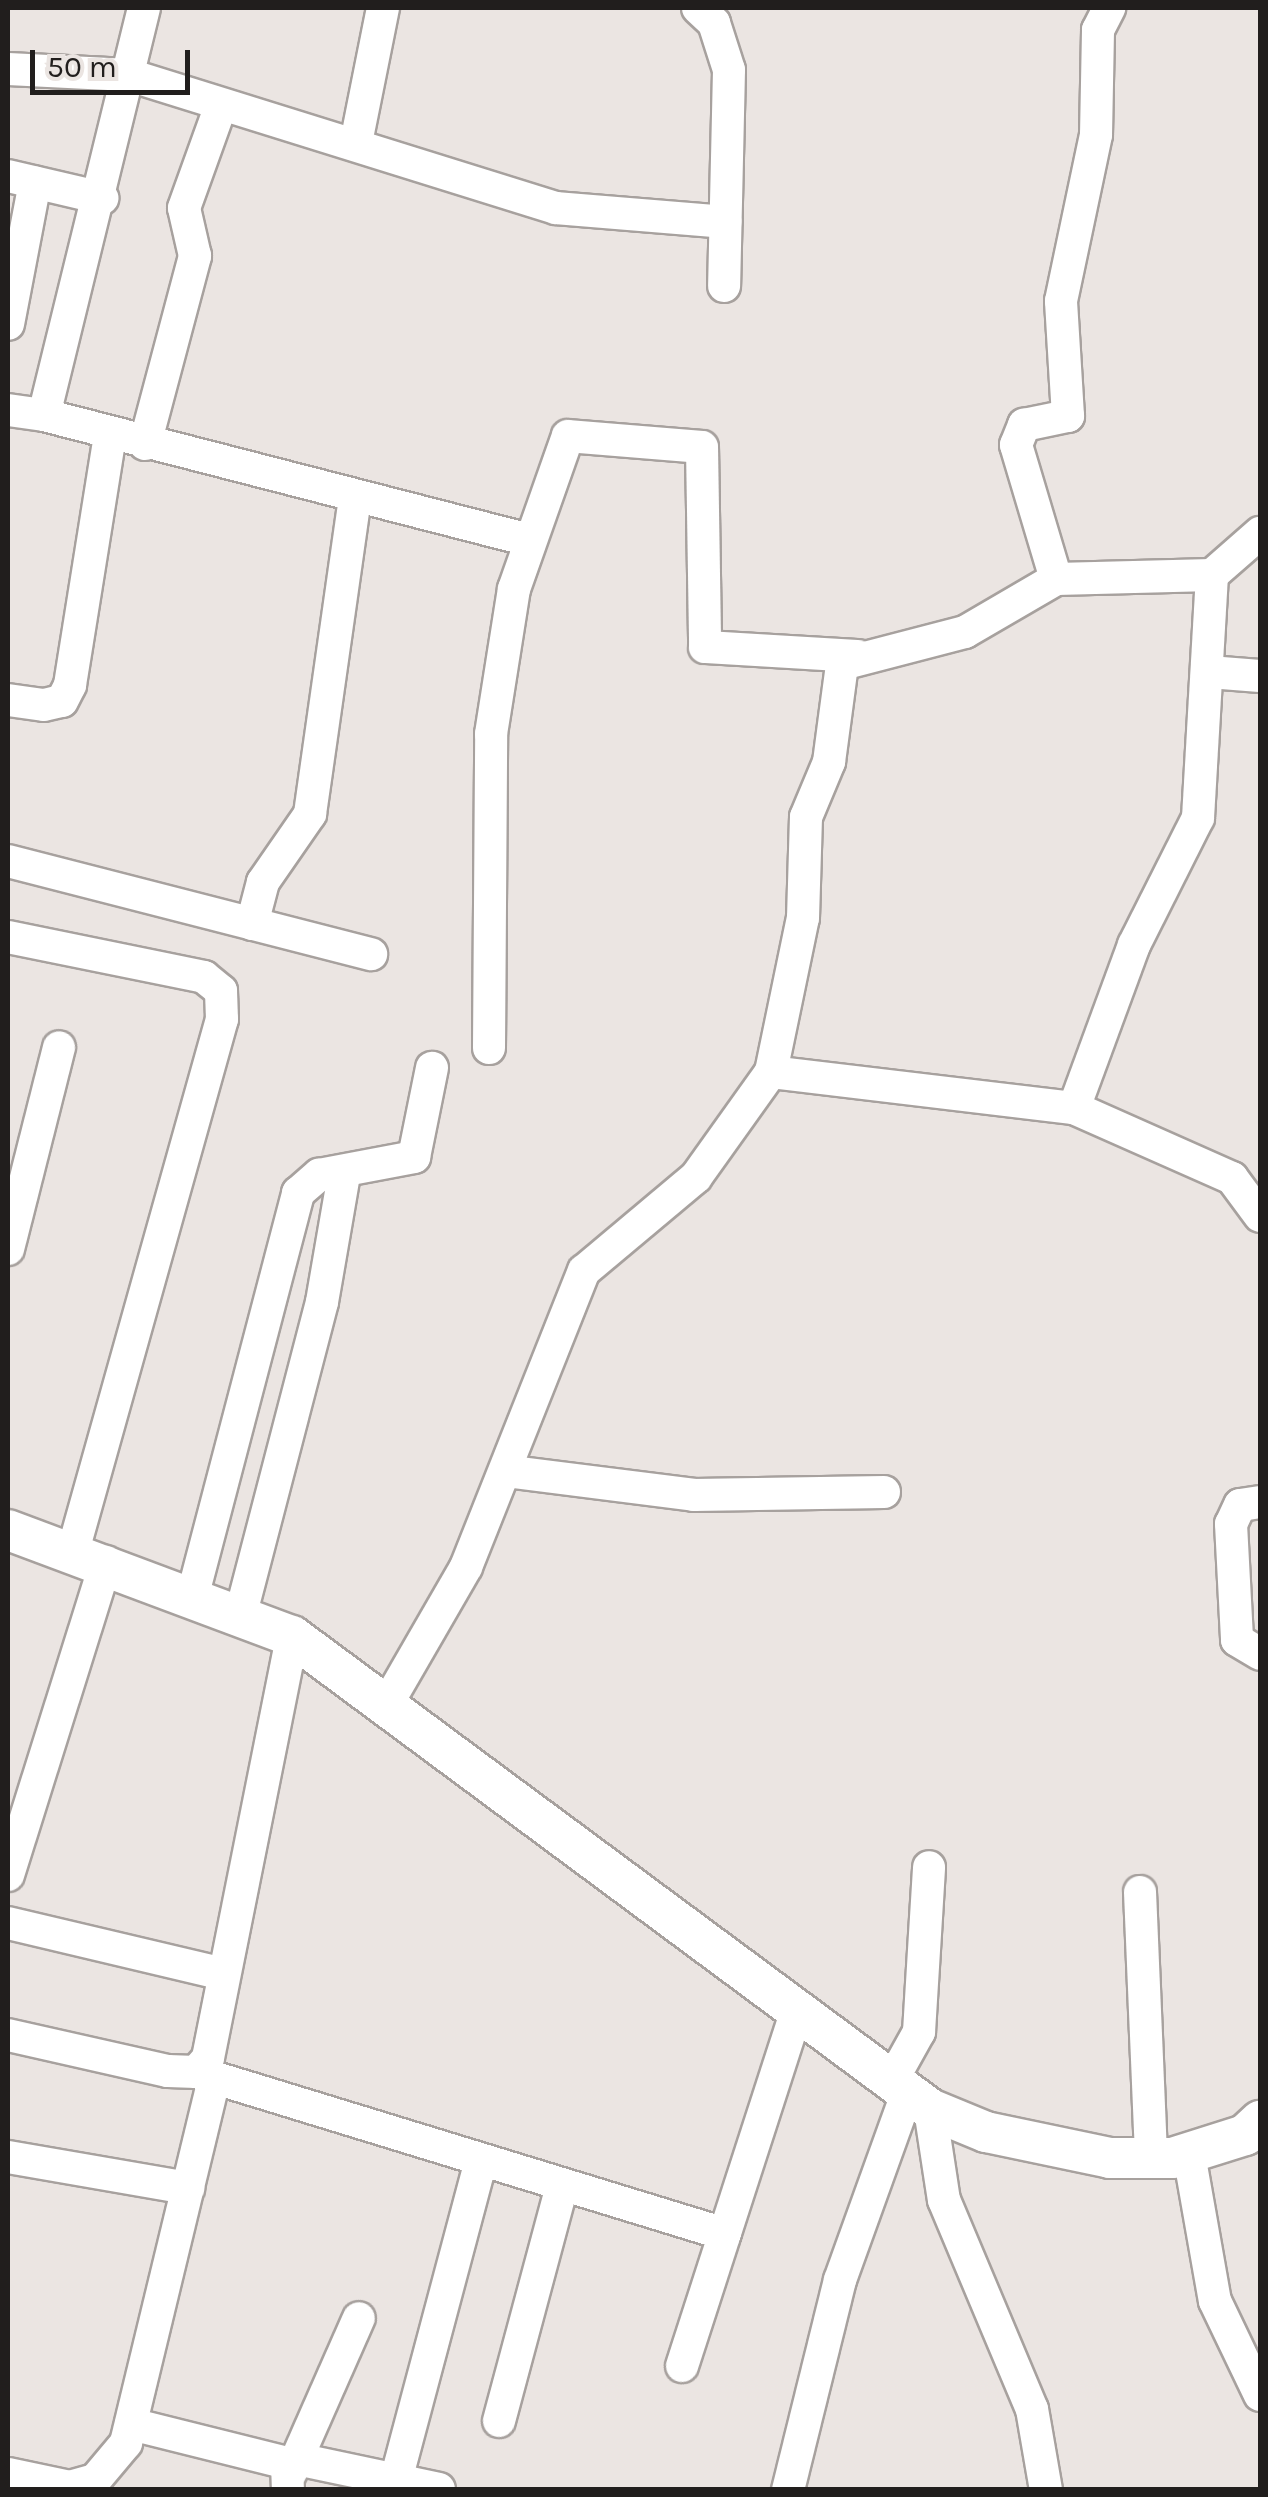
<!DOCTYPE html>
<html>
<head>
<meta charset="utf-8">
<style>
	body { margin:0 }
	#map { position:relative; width:1268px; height:2497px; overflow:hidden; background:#ebe5e2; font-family:Karla,sans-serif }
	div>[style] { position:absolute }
	.roads { filter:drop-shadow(2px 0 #a7a19e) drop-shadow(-2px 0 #a7a19e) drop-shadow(0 2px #a7a19e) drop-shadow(0 -2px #a7a19e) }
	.minor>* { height:32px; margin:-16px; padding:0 16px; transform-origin:16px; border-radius:16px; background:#fff }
	.major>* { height:40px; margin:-20px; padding:0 20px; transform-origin:20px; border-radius:20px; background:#fff }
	span { translate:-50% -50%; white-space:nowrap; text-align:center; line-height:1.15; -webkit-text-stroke:10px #ebe5e2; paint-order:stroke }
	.frame { position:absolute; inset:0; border:10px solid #211e1d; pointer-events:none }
	.scale { position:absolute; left:30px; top:50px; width:160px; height:45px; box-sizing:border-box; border:5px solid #211e1d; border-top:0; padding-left:12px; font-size:30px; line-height:35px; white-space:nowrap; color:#211e1d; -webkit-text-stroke:8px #ebe5e2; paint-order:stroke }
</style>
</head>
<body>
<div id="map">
	<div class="roads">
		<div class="minor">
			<i style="left:144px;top:8px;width:419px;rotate:103.8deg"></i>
			<i style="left:44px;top:415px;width:501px;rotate:14.45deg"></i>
			<i style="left:698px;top:8px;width:22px;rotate:43deg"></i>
			<i style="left:714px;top:23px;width:49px;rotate:72.3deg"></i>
			<i style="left:729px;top:70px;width:216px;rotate:91.3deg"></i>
			<i style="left:8px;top:69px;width:121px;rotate:2.8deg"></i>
			<i style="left:129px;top:75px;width:447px;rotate:17.3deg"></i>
			<i style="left:556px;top:208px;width:170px;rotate:4.7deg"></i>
			<i style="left:356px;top:143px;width:138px;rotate:-78.7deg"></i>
			<i style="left:8px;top:176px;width:97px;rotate:13.2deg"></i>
			<i style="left:8px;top:324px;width:144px;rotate:-79.2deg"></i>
			<i style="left:8px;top:410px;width:36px;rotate:8deg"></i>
			<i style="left:145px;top:444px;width:195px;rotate:-75.1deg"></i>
			<i style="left:195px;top:256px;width:49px;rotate:-102.9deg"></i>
			<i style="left:184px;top:208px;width:109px;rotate:-70.2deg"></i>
			<i style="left:1056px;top:579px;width:140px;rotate:-106.6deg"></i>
			<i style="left:1016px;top:445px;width:22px;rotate:-68deg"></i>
			<i style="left:1024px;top:425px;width:45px;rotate:-11.6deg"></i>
			<i style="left:1068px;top:416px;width:115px;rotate:-93.5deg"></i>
			<i style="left:1061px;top:301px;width:170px;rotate:-78.1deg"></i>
			<i style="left:1096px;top:135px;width:105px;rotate:-88.9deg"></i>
			<i style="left:1098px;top:30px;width:25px;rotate:-63deg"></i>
			<i style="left:1209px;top:672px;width:51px;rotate:4.5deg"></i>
			<i style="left:8px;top:700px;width:36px;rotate:8deg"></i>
			<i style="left:44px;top:705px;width:18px;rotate:-13deg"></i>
			<i style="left:62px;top:701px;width:18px;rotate:-63deg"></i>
			<i style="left:70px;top:685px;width:252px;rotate:-80.9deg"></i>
			<i style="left:8px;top:861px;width:375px;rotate:14.4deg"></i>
			<i style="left:252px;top:924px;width:43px;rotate:-75.3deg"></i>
			<i style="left:263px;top:882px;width:83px;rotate:-55.3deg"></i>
			<i style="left:310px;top:814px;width:318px;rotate:-81.9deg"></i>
			<i style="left:8px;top:937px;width:200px;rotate:11.5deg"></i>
			<i style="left:204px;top:977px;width:22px;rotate:39deg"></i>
			<i style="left:221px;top:991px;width:28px;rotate:88deg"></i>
			<i style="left:222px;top:1019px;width:552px;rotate:105.65deg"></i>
			<i style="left:489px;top:1048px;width:314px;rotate:-89.6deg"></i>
			<i style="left:491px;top:734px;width:147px;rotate:-81deg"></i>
			<i style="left:514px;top:589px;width:162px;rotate:-70.6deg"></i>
			<i style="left:568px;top:436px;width:134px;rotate:4.7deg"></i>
			<i style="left:702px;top:447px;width:200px;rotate:89.1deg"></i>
			<i style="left:705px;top:647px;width:153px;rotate:3.4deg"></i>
			<i style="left:771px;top:1072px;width:305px;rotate:6.8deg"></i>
			<i style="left:1074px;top:1108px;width:173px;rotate:23.9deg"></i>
			<i style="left:1232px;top:1178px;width:47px;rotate:53.6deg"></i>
			<i style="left:1074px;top:1108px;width:174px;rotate:-69.8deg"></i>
			<i style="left:1134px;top:945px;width:142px;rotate:-63.3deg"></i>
			<i style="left:1198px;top:818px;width:243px;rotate:-86.7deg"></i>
			<i style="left:8px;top:1249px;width:208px;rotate:-75.8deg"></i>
			<i style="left:505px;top:1471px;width:191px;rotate:7.2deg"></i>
			<i style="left:694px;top:1495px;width:190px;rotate:-0.9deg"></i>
			<i style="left:1260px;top:1502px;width:20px;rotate:171deg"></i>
			<i style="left:1240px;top:1505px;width:21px;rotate:115deg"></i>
			<i style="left:1231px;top:1524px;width:116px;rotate:87deg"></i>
			<i style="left:1237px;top:1640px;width:27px;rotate:31deg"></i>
			<i style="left:193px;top:1594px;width:415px;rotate:-75.3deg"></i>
			<i style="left:298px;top:1193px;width:28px;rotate:-41deg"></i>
			<i style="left:319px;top:1175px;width:97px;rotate:-10.7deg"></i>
			<i style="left:414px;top:1157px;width:91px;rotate:-78.6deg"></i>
			<i style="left:241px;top:1613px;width:321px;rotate:-75.4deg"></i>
			<i style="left:322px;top:1302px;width:129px;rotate:-80.2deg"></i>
			<i style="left:387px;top:1704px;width:158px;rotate:-60deg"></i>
			<i style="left:466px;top:1567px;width:319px;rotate:-68.3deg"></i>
			<i style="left:584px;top:1271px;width:146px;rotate:-40deg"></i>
			<i style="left:696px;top:1177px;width:129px;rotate:-54.5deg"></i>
			<i style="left:771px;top:1072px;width:157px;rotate:-78.3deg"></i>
			<i style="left:803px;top:918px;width:101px;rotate:-88.3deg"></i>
			<i style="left:806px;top:817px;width:60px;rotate:-67.3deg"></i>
			<i style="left:829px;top:762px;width:99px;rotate:-82.4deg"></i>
			<i style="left:842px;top:664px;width:127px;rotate:-14.6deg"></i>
			<i style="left:965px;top:632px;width:105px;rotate:-30.2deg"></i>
			<i style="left:1056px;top:579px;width:156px;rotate:-1.5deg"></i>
			<i style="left:1212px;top:575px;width:64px;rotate:-41.2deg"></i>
			<i style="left:8px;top:1875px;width:328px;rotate:-72.6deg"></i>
			<i style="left:1140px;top:1892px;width:266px;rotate:87.6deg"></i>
			<i style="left:8px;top:1923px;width:222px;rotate:13.3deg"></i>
			<i style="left:8px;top:2035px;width:164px;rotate:12.7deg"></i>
			<i style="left:168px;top:2071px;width:28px;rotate:2deg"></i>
			<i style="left:196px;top:2072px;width:18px;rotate:-49deg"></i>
			<i style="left:208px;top:2058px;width:430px;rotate:-78.7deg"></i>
			<i style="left:196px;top:2072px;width:553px;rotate:17.03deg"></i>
			<i style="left:890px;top:2084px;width:60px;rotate:-60.9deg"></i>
			<i style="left:919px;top:2032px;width:165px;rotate:-86.5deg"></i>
			<i style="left:930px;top:2109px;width:92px;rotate:81.3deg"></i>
			<i style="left:944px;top:2200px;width:227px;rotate:67.2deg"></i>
			<i style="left:1032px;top:2409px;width:82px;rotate:80.2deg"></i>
			<i style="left:1189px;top:2154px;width:149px;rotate:80deg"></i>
			<i style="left:1215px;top:2301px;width:104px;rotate:64.4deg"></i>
			<i style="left:8px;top:2157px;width:183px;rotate:9.8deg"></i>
			<i style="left:682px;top:2366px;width:373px;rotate:-72.1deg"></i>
			<i style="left:499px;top:2421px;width:243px;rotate:-75deg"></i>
			<i style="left:131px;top:2424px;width:161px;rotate:14deg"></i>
			<i style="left:287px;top:2463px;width:27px;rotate:88deg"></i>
			<i style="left:297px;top:2459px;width:145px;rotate:11.9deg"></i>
			<i style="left:291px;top:2472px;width:168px;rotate:-66.2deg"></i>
			<i style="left:8px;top:2474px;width:63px;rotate:11.8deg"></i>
			<i style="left:70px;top:2487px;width:26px;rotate:-16deg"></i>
			<i style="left:95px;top:2480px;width:48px;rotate:-50deg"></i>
			<i style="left:126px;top:2443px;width:375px;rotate:-76.4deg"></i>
			<i style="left:396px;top:2480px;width:330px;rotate:-75.1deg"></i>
			<i style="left:788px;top:2490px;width:216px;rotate:-76.1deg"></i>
			<i style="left:840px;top:2280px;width:198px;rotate:-70.2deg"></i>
		</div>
		<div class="major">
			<i style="left:8px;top:1530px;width:303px;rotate:20.5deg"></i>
			<i style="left:292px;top:1636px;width:794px;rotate:36.55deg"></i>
			<i style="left:930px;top:2109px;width:61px;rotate:22.3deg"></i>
			<i style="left:986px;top:2132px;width:127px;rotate:11.8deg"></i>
			<i style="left:1110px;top:2158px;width:62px"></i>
			<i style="left:1172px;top:2158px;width:77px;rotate:-17.5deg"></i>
			<i style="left:1245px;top:2135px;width:21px;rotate:-43deg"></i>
		</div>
	</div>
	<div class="frame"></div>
	<div class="scale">50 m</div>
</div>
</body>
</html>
